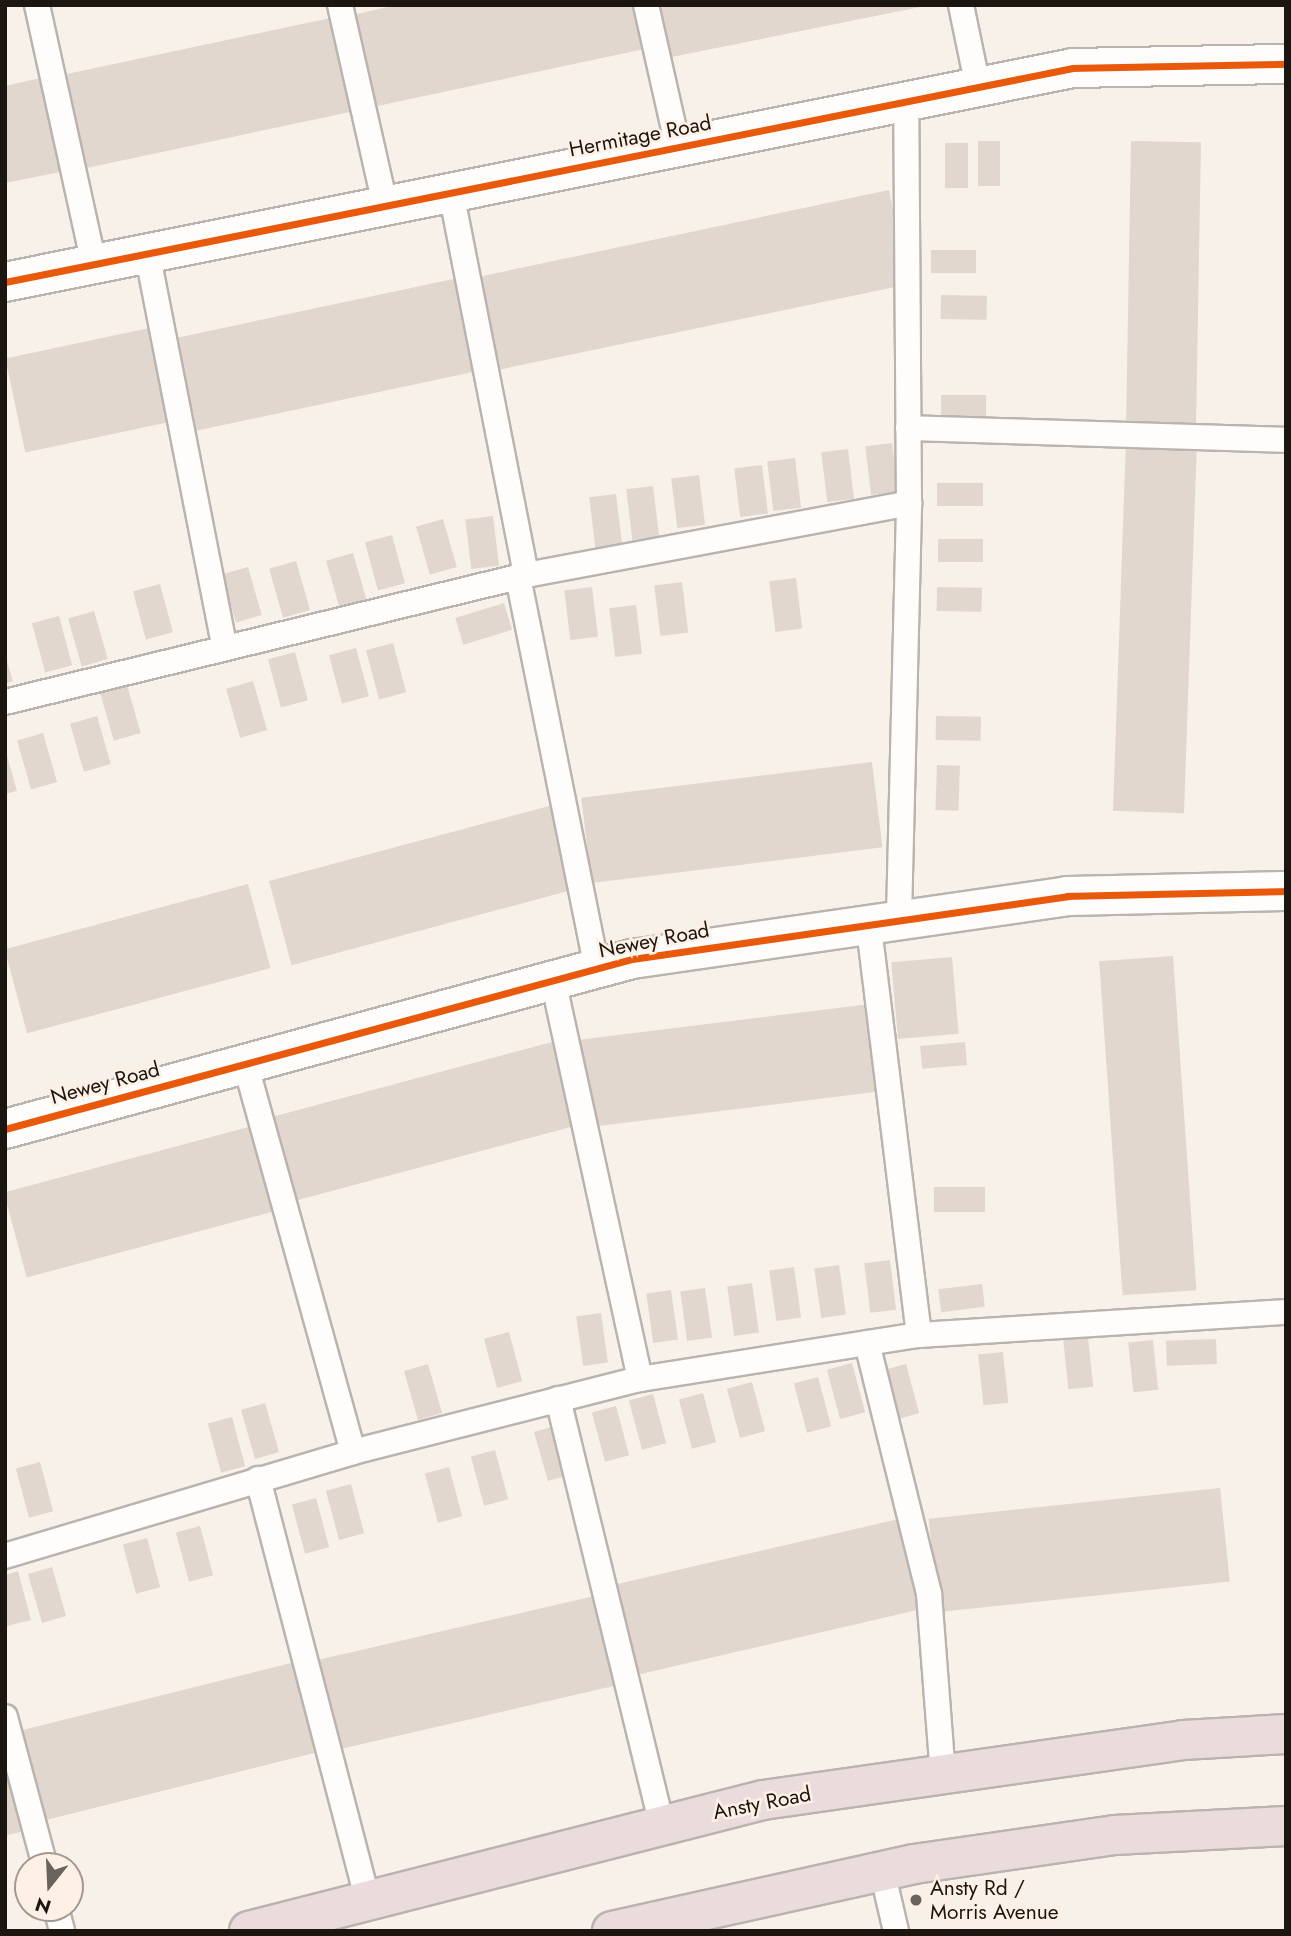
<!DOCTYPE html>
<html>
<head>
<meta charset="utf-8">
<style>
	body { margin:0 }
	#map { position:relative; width:1291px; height:1936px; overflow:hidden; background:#f8f1ea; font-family:Jost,sans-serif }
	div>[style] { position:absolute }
	.building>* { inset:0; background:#e1d7ce; transform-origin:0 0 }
	.roads { filter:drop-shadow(2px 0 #bab3ae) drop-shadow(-2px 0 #bab3ae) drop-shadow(0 2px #bab3ae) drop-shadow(0 -2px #bab3ae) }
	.service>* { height:24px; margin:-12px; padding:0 12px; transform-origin:12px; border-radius:12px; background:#fefdfc }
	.minor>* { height:38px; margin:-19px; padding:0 19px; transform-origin:19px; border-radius:19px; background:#fefdfc }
	.trunk>* { height:38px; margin:-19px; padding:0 19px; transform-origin:19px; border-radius:19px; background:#eadbdc }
	.cycleway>* { height:7px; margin:-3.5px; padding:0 3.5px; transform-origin:3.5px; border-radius:3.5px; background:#e8590c }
	.dots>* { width:19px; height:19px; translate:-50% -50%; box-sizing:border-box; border:4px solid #fef0e4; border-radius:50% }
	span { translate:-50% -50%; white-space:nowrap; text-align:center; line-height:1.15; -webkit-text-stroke:5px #fef0e4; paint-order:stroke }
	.street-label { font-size:21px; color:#1c1611 }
	.poi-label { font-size:21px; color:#1c1611 }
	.left { translate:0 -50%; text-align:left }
	.frame { position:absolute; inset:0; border:7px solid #1c1611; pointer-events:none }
	.north { position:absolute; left:14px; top:1852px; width:70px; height:70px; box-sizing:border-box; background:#fef0e4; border:2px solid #a49990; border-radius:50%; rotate:198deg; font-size:19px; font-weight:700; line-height:28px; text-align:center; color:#1c1611 }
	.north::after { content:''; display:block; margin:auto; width:24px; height:32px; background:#69635d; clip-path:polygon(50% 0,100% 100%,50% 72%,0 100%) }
</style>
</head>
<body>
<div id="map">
	<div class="building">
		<i style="clip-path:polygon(397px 5px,639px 5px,649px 48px,368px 108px,348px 16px)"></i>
		<i style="clip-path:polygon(651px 5px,920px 5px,920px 7px,662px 59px)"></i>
		<i style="left:335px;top:17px;width:96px;height:279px;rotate:78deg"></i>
		<i style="clip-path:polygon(50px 76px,70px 170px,5px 183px,5px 86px)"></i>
		<i style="left:978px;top:141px;width:22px;height:45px"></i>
		<i style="left:1131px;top:141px;width:70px;height:289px;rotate:1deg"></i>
		<i style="left:945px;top:143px;width:23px;height:45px"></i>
		<i style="clip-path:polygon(889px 190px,898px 235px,895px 287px,493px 371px,473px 278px)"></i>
		<i style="left:931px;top:250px;width:45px;height:23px"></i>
		<i style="left:458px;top:278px;width:95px;height:294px;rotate:78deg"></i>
		<i style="left:941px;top:295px;width:46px;height:24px;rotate:1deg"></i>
		<i style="left:154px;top:327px;width:96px;height:152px;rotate:78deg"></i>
		<i style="left:941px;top:395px;width:45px;height:23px"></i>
		<i style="left:1126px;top:439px;width:71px;height:372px;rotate:2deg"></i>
		<i style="left:892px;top:443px;width:49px;height:27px;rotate:83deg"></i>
		<i style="left:848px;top:449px;width:50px;height:27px;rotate:83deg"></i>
		<i style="left:795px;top:458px;width:50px;height:28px;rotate:83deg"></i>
		<i style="left:762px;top:465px;width:49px;height:28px;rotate:83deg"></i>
		<i style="left:699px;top:475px;width:50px;height:28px;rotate:83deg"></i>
		<i style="left:937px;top:483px;width:46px;height:23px"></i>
		<i style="left:653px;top:486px;width:51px;height:27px;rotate:83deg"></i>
		<i style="left:616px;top:494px;width:51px;height:27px;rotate:83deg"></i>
		<i style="left:493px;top:516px;width:50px;height:28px;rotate:83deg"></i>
		<i style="left:443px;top:519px;width:50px;height:28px;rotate:74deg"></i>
		<i style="left:392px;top:535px;width:50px;height:28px;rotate:75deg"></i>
		<i style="left:938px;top:539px;width:45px;height:23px"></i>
		<i style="left:353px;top:553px;width:51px;height:28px;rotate:74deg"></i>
		<i style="left:296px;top:561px;width:51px;height:28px;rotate:74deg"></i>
		<i style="left:248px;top:567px;width:50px;height:27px;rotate:74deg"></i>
		<i style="left:796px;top:578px;width:51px;height:27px;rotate:83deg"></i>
		<i style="left:682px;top:582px;width:51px;height:28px;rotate:83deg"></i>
		<i style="left:160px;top:584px;width:50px;height:28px;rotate:75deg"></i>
		<i style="left:592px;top:587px;width:50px;height:28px;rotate:83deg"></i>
		<i style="left:937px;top:587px;width:45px;height:24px;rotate:1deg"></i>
		<i style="left:504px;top:603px;width:28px;height:51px;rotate:73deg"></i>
		<i style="left:636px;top:605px;width:49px;height:27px;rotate:83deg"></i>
		<i style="left:94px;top:611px;width:50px;height:27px;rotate:74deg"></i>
		<i style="left:59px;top:616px;width:51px;height:28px;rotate:75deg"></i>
		<i style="left:393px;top:643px;width:51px;height:28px;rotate:75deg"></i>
		<i style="left:356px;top:648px;width:50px;height:28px;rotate:75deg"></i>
		<i style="left:295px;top:652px;width:50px;height:28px;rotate:75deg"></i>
		<i style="clip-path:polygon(5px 655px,13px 681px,5px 684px)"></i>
		<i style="left:253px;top:681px;width:51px;height:28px;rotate:74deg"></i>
		<i style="left:127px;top:685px;width:50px;height:28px;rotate:74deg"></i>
		<i style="left:97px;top:716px;width:50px;height:28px;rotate:74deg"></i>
		<i style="left:936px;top:716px;width:45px;height:24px;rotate:1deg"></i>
		<i style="left:43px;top:733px;width:51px;height:27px;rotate:74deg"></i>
		<i style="clip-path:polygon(6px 752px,17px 791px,5px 794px,5px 753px)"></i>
		<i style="left:872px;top:762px;width:86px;height:293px;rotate:83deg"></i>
		<i style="left:937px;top:765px;width:23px;height:45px;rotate:2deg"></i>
		<i style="left:553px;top:805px;width:87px;height:294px;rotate:75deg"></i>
		<i style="left:248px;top:884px;width:87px;height:252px;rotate:75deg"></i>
		<i style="left:1173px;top:956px;width:335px;height:74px;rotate:86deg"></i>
		<i style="left:952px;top:957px;width:77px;height:61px;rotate:85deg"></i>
		<i style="left:870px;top:1004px;width:88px;height:293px;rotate:83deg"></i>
		<i style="left:552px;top:1042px;width:87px;height:293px;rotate:75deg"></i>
		<i style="left:965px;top:1042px;width:23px;height:45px;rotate:85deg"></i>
		<i style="left:256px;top:1125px;width:88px;height:261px;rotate:75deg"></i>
		<i style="left:934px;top:1187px;width:51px;height:25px"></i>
		<i style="left:890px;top:1260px;width:50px;height:26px;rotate:83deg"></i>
		<i style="left:839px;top:1265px;width:50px;height:25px;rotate:82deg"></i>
		<i style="left:794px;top:1267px;width:51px;height:25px;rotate:82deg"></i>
		<i style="left:752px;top:1283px;width:50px;height:25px;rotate:82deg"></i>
		<i style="left:982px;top:1284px;width:23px;height:44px;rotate:83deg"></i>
		<i style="left:705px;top:1288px;width:50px;height:25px;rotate:82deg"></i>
		<i style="left:671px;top:1290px;width:50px;height:25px;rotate:82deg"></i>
		<i style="left:601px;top:1313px;width:50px;height:25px;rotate:82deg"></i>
		<i style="left:509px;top:1332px;width:51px;height:26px;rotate:75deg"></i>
		<i style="left:1088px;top:1337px;width:50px;height:25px;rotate:84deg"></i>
		<i style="left:1216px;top:1339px;width:25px;height:50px;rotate:88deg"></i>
		<i style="left:1153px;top:1340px;width:50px;height:25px;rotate:84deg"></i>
		<i style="left:1003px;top:1352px;width:51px;height:25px;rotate:84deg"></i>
		<i style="left:852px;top:1363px;width:51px;height:26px;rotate:75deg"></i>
		<i style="left:428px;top:1364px;width:51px;height:25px;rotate:74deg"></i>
		<i style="left:906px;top:1364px;width:51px;height:25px;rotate:75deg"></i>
		<i style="left:818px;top:1377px;width:51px;height:25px;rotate:75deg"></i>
		<i style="left:752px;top:1382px;width:51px;height:26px;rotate:75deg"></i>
		<i style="left:703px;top:1393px;width:51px;height:25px;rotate:75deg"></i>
		<i style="left:653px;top:1394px;width:51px;height:25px;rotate:75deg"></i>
		<i style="left:265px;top:1403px;width:51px;height:25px;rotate:74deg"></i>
		<i style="left:616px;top:1406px;width:51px;height:25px;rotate:75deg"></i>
		<i style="left:232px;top:1417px;width:51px;height:25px;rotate:75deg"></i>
		<i style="left:558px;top:1425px;width:51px;height:25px;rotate:74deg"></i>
		<i style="left:495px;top:1450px;width:51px;height:25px;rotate:75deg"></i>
		<i style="left:40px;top:1462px;width:51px;height:25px;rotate:75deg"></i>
		<i style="left:449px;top:1467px;width:51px;height:25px;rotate:75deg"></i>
		<i style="left:351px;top:1484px;width:51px;height:26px;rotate:75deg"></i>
		<i style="left:1220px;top:1488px;width:94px;height:293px;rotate:84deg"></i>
		<i style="left:316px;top:1498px;width:51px;height:25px;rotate:75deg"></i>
		<i style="left:903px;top:1518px;width:93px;height:293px;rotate:77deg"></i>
		<i style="left:200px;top:1526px;width:51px;height:25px;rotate:75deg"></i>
		<i style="left:147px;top:1538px;width:51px;height:25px;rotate:75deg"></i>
		<i style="left:52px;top:1567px;width:51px;height:25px;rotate:74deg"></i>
		<i style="clip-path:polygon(18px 1571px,31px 1620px,7px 1626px,5px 1575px)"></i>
		<i style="left:603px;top:1594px;width:92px;height:293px;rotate:77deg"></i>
		<i style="left:299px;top:1661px;width:93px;height:292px;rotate:76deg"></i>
		<i style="clip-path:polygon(5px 1761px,24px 1831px,5px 1836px)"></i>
	</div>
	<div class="roads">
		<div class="service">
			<i style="left:37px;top:5px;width:265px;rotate:77.6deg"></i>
			<i style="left:340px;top:5px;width:205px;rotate:77.3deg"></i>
			<i style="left:646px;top:5px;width:146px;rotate:77.3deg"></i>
			<i style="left:961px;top:5px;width:84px;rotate:78.3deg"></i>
			<i style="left:451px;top:192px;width:390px;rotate:78.9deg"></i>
			<i style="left:147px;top:252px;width:401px;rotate:78.9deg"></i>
			<i style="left:908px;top:428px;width:378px;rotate:1.8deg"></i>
			<i style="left:518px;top:577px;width:399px;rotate:78.6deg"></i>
			<i style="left:5px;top:702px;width:536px;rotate:-13.7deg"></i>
			<i style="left:526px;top:575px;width:390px;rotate:-10.6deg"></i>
			<i style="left:899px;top:917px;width:414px;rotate:-88.6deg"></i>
			<i style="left:909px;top:503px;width:402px;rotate:-90.4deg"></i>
			<i style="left:919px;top:1335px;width:368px;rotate:-3.6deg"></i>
			<i style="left:867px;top:1343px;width:259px;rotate:76.1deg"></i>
			<i style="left:929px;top:1594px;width:182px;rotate:85.6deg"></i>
			<i style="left:640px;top:1379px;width:282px;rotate:-9deg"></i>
			<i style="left:919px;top:1335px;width:418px;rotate:-97deg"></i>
			<i style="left:558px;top:1399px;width:439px;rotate:76.3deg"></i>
			<i style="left:353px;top:1452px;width:296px;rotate:-14.3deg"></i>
			<i style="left:640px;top:1379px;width:408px;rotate:-102.3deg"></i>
			<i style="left:258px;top:1479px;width:435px;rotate:75.4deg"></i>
			<i style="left:5px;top:1556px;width:363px;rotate:-16.6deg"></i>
			<i style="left:353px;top:1452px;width:404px;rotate:-105.5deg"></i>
			<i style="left:5px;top:1717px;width:154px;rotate:75deg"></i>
			<i style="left:882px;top:1871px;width:62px;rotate:76.9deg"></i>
			<i style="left:56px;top:1908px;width:24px;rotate:75deg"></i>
		</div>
		<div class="minor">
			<i style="left:5px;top:282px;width:1089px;rotate:-11.33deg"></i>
			<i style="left:1073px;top:68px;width:213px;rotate:-1.1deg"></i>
			<i style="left:5px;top:1129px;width:650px;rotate:-15.17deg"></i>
			<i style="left:632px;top:959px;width:440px;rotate:-8.2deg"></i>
			<i style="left:1067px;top:896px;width:219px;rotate:-1.3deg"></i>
		</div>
		<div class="trunk">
			<i style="left:249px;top:1931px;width:530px;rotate:-14.3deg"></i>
			<i style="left:763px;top:1800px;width:424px;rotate:-8.1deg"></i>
			<i style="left:1183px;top:1740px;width:103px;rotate:-3.3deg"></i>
			<i style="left:612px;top:1931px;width:309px;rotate:-12.5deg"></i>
			<i style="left:914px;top:1864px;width:203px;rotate:-8.2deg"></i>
			<i style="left:1115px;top:1835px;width:171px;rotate:-3deg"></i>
		</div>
	</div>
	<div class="cycleway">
		<i style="left:5px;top:282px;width:1089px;rotate:-11.33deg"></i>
		<i style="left:1073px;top:68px;width:213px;rotate:-1.1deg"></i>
		<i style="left:5px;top:1129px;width:650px;rotate:-15.17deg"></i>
		<i style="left:632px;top:959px;width:440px;rotate:-8.2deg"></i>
		<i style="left:1067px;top:896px;width:219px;rotate:-1.3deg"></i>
	</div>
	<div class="dots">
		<i style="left:916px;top:1900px;background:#69635d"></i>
	</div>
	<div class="street-label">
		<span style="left:640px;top:136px;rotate:-11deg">Hermitage Road</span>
		<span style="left:654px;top:940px;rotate:-11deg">Newey Road</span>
		<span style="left:105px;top:1083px;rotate:-15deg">Newey Road</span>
		<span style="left:762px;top:1803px;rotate:-11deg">Ansty Road</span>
	</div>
	<div class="poi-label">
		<span class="left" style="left:930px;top:1900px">Ansty Rd /<br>Morris Avenue</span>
	</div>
	<div class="frame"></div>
	<div class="north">N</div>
</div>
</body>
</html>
